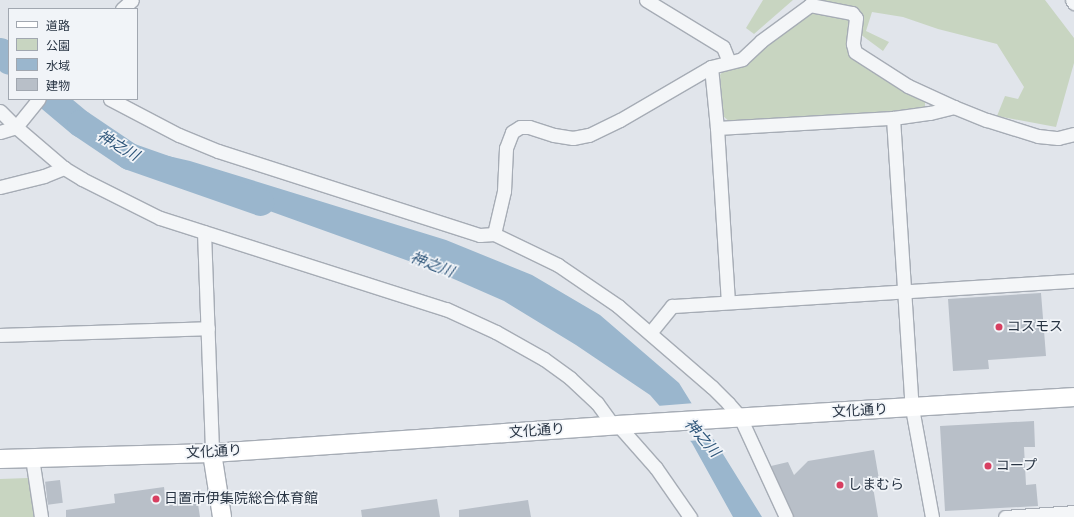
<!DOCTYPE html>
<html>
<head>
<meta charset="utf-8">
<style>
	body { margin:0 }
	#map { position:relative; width:1074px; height:517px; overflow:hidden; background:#e1e5eb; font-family:"Varela Round","Noto Sans JP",sans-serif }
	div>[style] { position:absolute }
	.green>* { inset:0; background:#c8d5c1 }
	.water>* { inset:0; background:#9ab6cd }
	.pier>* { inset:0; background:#e1e5eb }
	.river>* { height:27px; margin:-13.5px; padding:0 13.5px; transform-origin:13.5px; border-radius:13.5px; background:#9ab6cd }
	.building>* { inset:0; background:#b8bfc8; transform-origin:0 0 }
	.roads { filter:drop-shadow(1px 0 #a6acb5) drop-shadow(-1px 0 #a6acb5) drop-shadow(0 1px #a6acb5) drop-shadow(0 -1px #a6acb5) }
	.street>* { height:13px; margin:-6.5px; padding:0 6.5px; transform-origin:6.5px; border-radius:6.5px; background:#f4f6f8 }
	.secondary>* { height:18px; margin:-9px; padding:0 9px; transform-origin:9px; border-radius:9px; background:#fff }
	.dots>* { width:11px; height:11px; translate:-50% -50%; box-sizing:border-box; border:2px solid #f1f4f8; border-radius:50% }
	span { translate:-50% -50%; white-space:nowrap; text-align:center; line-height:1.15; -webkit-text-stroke:3.5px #f1f4f8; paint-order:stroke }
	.poi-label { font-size:14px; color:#283443 }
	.left { translate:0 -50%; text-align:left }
	.street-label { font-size:14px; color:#283443 }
	.water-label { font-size:15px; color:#2f567a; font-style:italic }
	.legend { position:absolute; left:8px; top:8px; width:130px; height:92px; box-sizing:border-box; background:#f1f4f8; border:1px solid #a1a7b0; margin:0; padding:5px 7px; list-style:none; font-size:12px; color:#283443 }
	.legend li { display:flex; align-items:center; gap:8px; height:20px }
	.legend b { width:20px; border:1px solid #a1a7b0 }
</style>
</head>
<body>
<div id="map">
	<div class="green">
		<i style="clip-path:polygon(763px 0,793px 0,754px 34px,746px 28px)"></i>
		<i style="clip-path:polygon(815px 0,1045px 0,1074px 38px,1074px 63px,1056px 127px,997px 116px,1005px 96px,1018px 99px,1024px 87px,997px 44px,938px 29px,903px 17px,872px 12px,866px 31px,889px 42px,883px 51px,860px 34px,862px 18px)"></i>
		<i style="clip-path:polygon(815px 9px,847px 17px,849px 23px,847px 46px,851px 56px,925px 100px,925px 109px,730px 122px,723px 116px,720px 75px,725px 68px,747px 66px,765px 46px)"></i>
		<i style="clip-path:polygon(28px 478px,34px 517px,0 517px,0 479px)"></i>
	</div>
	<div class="water">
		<i style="clip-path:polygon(155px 153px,190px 161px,446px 240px,532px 275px,600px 315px,679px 383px,762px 517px,733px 517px,692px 443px,650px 395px,576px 345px,504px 301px,431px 269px,264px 209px)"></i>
	</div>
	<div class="pier">
		<i style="clip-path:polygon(695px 403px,717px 439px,688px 441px,657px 406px)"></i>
	</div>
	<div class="river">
		<i style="left:0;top:51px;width:13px;rotate:48deg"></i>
		<i style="left:51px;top:99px;width:38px;rotate:40deg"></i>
		<i style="left:80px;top:123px;width:59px;rotate:34deg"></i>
		<i style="left:129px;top:156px;width:139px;rotate:19.3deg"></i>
	</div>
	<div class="building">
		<i style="clip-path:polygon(1041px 293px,1046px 356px,988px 360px,989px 369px,953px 371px,948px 299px)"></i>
		<i style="clip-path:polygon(1034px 421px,1035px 447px,1024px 447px,1026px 485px,1036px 484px,1038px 506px,945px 511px,940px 426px)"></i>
		<i style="clip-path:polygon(874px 450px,880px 485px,873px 487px,878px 517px,794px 517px,771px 466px,788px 462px,794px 475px,808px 461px)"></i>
		<i style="left:60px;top:480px;width:23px;height:15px;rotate:83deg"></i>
		<i style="clip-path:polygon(164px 487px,165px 495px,196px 491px,200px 517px,66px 517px,66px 510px,115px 503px,114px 494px)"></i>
		<i style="clip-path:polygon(437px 499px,440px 517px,362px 517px,361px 510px)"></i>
		<i style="clip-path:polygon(528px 500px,531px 517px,459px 517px,459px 510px)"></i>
	</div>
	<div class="roads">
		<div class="street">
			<i style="left:646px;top:0;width:90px;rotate:31.4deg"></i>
			<i style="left:723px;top:47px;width:16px;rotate:68deg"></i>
			<i style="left:1072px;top:0;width:4px;rotate:56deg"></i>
			<i style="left:122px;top:9px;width:13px;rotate:-42deg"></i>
			<i style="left:711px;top:67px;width:61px;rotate:84.4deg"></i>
			<i style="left:717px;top:128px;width:174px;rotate:86.4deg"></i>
			<i style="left:110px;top:99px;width:78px;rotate:27.6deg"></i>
			<i style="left:179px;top:135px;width:42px;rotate:22.3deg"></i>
			<i style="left:218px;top:151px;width:275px;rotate:17.8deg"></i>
			<i style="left:480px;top:235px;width:14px;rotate:-4deg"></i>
			<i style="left:494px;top:234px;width:71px;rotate:25.8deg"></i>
			<i style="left:558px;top:265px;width:73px;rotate:34.3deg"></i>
			<i style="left:618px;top:306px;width:124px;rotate:40.8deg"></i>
			<i style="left:712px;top:387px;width:23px;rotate:45deg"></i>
			<i style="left:728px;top:403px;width:18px;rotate:49deg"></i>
			<i style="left:740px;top:417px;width:110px;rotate:65.3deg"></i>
			<i style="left:0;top:111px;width:23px;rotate:45deg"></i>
			<i style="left:16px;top:127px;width:63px;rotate:40.5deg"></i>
			<i style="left:64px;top:168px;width:21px;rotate:31deg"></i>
			<i style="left:82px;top:179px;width:87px;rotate:26.6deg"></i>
			<i style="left:160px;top:218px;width:300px;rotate:17.7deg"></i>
			<i style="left:446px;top:309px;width:55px;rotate:24.7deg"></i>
			<i style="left:496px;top:332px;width:55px;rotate:29.4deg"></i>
			<i style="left:544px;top:359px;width:32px;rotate:36deg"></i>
			<i style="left:570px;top:378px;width:37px;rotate:43deg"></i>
			<i style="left:597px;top:403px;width:29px;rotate:54deg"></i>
			<i style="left:893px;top:118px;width:37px;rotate:-8deg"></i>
			<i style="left:930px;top:113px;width:25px;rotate:-14deg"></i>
			<i style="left:954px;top:107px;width:35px;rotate:22deg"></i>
			<i style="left:987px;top:120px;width:53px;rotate:17.4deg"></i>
			<i style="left:1038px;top:136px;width:20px;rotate:6deg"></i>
			<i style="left:1058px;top:138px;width:16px;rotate:-14deg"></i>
			<i style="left:717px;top:128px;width:176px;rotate:-3.3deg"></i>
			<i style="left:893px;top:118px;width:291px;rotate:86.3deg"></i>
			<i style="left:912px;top:408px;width:111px;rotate:79.6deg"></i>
			<i style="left:0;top:132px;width:17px;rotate:-17deg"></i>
			<i style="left:16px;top:127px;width:36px;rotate:-51deg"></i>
			<i style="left:0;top:187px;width:45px;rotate:-14deg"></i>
			<i style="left:44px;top:176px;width:22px;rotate:-22deg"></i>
			<i style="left:204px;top:232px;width:221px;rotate:87.9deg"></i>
			<i style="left:494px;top:234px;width:44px;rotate:-76.9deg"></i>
			<i style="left:504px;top:191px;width:43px;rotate:-87.3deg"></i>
			<i style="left:506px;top:148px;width:17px;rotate:-69deg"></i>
			<i style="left:512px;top:132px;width:9px;rotate:-32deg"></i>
			<i style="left:520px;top:127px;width:9px"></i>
			<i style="left:529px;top:127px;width:26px;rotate:18deg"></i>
			<i style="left:554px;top:135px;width:19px;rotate:9deg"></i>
			<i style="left:573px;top:138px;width:16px;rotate:-11deg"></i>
			<i style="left:589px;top:135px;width:34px;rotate:-26deg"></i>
			<i style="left:620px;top:120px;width:105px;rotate:-30.2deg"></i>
			<i style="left:711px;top:67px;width:32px;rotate:-14deg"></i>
			<i style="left:742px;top:59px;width:26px;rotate:-43deg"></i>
			<i style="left:761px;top:41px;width:61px;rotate:-36.3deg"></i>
			<i style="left:810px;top:5px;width:43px;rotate:10.8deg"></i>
			<i style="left:852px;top:13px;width:6px;rotate:51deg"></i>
			<i style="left:856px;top:18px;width:26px;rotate:97deg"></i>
			<i style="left:853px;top:44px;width:8px;rotate:76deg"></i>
			<i style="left:855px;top:52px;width:63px;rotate:32.7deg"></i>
			<i style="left:908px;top:86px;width:51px;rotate:24.5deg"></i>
			<i style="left:650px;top:333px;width:35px;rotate:-51deg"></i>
			<i style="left:672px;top:306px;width:403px;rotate:-3.6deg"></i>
			<i style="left:0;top:335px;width:208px;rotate:-1.9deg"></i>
			<i style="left:618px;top:425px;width:57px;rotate:48.5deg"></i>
			<i style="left:656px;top:468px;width:60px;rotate:55.2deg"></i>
			<i style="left:32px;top:458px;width:60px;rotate:81.3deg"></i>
			<i style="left:1005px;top:517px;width:69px;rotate:-4.1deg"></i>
		</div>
		<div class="secondary">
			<i style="left:212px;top:453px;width:65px;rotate:81.1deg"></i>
			<i style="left:0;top:459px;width:212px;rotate:-1.6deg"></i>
			<i style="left:212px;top:453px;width:407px;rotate:-3.9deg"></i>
			<i style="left:618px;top:425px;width:457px;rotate:-3.5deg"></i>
		</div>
	</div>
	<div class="dots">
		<i style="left:999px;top:327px;background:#d73f61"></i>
		<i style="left:988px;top:466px;background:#d73f61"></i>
		<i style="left:840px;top:485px;background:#d73f61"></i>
		<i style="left:156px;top:499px;background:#d73f61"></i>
	</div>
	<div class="poi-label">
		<span class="left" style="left:1007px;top:327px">コスモス</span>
		<span class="left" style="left:996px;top:466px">コープ</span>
		<span class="left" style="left:848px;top:485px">しまむら</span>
		<span class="left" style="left:164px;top:499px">日置市伊集院総合体育館</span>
	</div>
	<div class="street-label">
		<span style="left:860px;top:411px;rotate:-3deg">文化通り</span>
		<span style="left:537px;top:431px;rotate:-4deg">文化通り</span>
		<span style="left:214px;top:452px;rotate:-3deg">文化通り</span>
	</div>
	<div class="water-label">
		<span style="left:118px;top:146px;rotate:30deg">神之川</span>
		<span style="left:432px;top:265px;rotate:21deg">神之川</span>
		<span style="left:702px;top:438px;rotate:49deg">神之川</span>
	</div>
	<ul class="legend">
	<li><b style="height:5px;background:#fff"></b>道路</li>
	<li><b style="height:11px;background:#c8d5c1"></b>公園</li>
	<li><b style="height:11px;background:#9ab6cd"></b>水域</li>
	<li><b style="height:11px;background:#b8bfc8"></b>建物</li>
	</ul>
</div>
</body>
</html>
